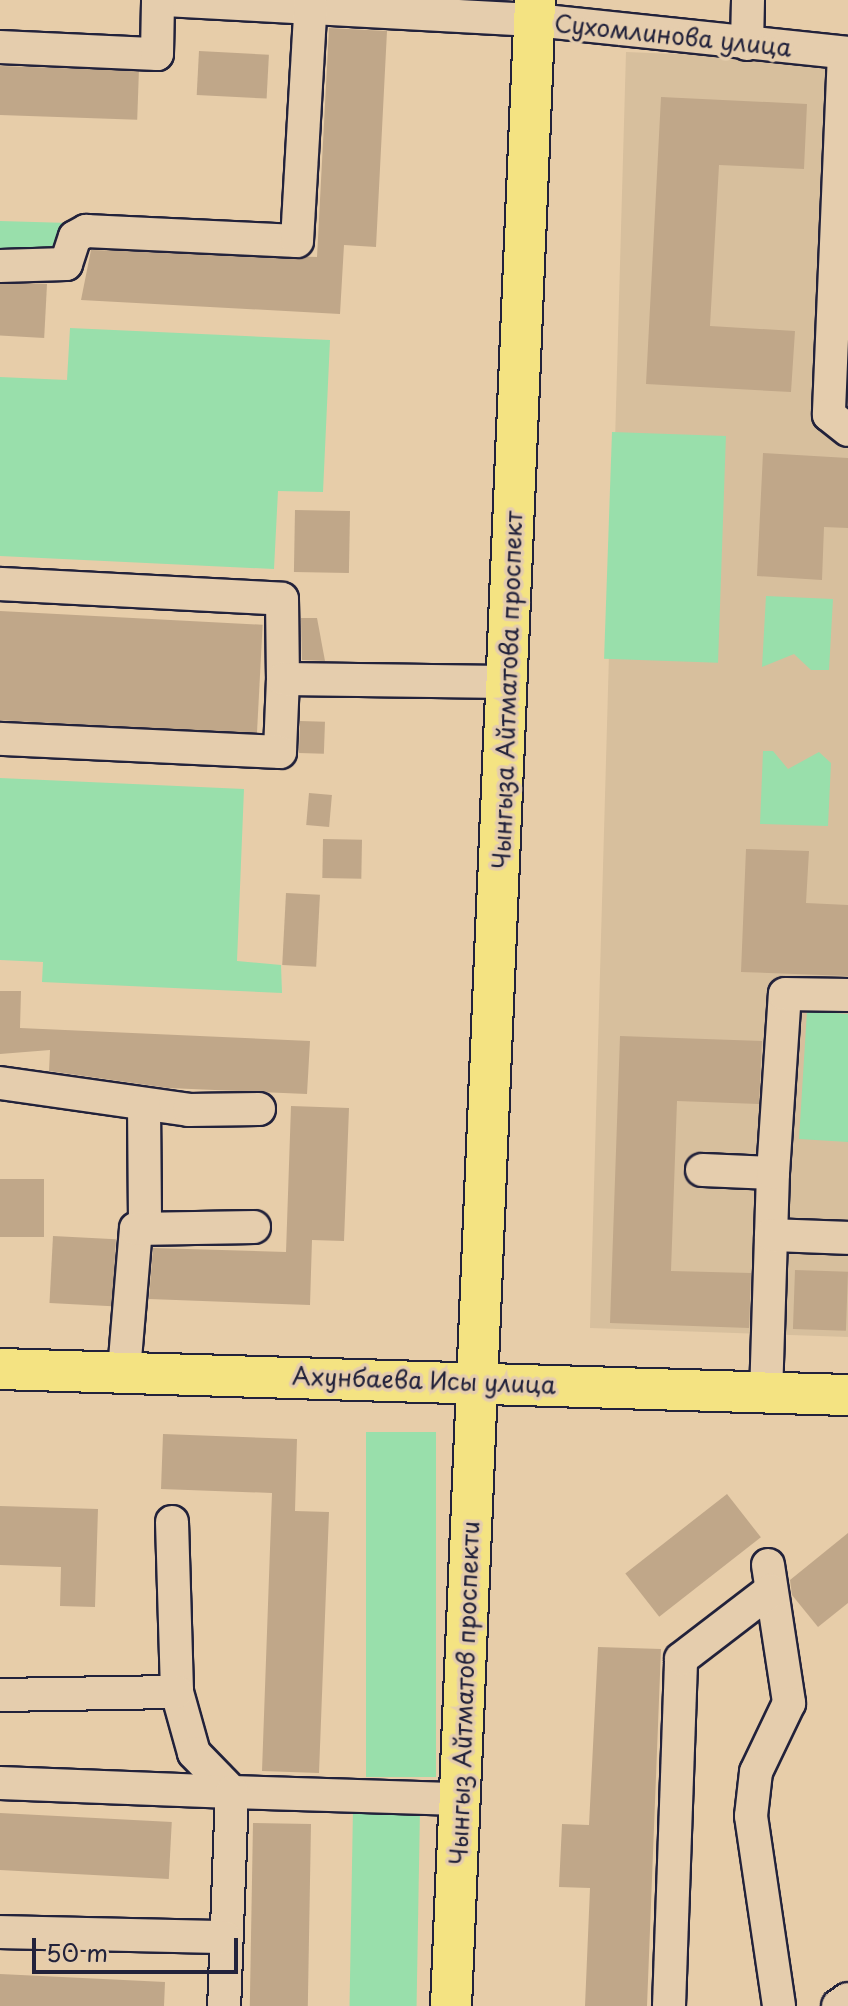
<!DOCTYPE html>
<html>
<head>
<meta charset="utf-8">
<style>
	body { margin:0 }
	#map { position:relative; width:848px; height:2006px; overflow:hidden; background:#e7cda9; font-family:"Playpen Sans",sans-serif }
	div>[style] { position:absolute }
	.built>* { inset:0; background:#d7bf9d }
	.green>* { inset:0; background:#99dfab; transform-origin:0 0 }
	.building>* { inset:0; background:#c0a789; transform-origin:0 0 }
	.roads { filter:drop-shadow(2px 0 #22223b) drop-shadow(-2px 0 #22223b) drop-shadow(0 2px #22223b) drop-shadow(0 -2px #22223b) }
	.minor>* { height:32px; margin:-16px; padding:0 16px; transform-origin:16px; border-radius:16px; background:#e5cdad }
	.major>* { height:40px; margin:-20px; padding:0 20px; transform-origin:20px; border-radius:20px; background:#f4e382 }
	span { translate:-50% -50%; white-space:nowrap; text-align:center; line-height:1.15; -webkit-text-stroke:7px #e5cdad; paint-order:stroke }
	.street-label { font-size:24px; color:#22223b }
	.scale { position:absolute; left:32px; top:1938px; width:206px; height:36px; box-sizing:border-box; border:4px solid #22223b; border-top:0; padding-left:10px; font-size:24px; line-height:28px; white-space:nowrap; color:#22223b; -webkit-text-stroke:6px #e5cdad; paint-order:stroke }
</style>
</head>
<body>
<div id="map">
	<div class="built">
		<i style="clip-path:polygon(626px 52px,848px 61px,848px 1337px,590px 1328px)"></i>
	</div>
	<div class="green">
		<i style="clip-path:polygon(0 221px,69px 223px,67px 256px,0 262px)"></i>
		<i style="clip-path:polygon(70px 328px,330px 340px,323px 492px,278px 491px,274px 569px,0 556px,0 377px,67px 380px)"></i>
		<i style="left:612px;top:432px;width:114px;height:227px;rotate:2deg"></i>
		<i style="clip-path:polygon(766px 596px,833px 599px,829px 670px,811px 670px,794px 654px,762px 667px)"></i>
		<i style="clip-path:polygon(763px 751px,773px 751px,788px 769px,819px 752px,831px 763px,828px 826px,760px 824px)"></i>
		<i style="clip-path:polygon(0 778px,244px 789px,237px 961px,281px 965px,282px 993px,42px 982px,43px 962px,0 960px)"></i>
		<i style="clip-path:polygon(807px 1011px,848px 1014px,848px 1142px,799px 1139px)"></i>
		<i style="left:366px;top:1432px;width:70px;height:345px"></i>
		<i style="left:353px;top:1808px;width:67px;height:198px;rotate:1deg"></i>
	</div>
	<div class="building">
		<i style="clip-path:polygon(329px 28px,387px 31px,376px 247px,344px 245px,340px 314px,81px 300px,91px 250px,317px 257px)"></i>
		<i style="left:199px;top:51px;width:70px;height:44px;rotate:3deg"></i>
		<i style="left:0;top:66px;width:139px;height:49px;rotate:2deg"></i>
		<i style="clip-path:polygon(661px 97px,807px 104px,804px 169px,719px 165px,710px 326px,795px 331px,791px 392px,646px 384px)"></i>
		<i style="left:47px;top:284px;width:54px;height:47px;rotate:93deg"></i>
		<i style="clip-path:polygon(763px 453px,848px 458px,848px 528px,824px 527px,822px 580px,757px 576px)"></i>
		<i style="left:295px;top:510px;width:55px;height:62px;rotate:1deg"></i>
		<i style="left:0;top:611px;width:263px;height:109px;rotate:3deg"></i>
		<i style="clip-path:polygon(301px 618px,317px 618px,325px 661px,302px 660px)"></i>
		<i style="left:300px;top:721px;width:25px;height:32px;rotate:2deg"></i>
		<i style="left:309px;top:793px;width:23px;height:32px;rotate:5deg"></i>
		<i style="left:323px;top:839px;width:39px;height:39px;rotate:1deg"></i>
		<i style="clip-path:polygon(746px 849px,809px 851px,806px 903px,848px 905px,848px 976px,741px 972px)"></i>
		<i style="left:286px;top:893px;width:34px;height:72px;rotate:3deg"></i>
		<i style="clip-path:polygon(0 991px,21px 991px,20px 1028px,310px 1041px,307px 1094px,168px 1088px,49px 1071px,50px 1050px,0 1054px)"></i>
		<i style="clip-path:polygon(620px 1036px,762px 1041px,759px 1104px,677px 1101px,671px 1271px,751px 1273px,749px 1328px,610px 1323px)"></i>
		<i style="clip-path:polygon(291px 1106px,349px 1108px,344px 1241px,312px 1240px,310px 1305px,149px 1299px,153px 1248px,286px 1252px)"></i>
		<i style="left:0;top:1179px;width:44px;height:58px"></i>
		<i style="left:53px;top:1236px;width:63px;height:67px;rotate:3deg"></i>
		<i style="left:795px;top:1270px;width:53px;height:59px;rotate:2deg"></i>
		<i style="clip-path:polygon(163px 1434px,297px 1439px,295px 1511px,329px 1512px,319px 1773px,262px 1771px,272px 1493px,161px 1489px)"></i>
		<i style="left:727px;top:1494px;width:55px;height:129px;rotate:52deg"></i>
		<i style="clip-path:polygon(0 1506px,98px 1509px,95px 1607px,60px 1606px,61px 1567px,0 1565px)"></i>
		<i style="clip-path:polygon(848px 1533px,848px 1603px,818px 1627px,792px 1595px,790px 1580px)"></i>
		<i style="clip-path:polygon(598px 1647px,661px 1649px,647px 2006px,585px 2006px,590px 1888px,559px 1887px,562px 1824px,589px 1825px)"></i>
		<i style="left:0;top:1813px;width:172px;height:57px;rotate:3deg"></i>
		<i style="left:253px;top:1823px;width:58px;height:183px;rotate:1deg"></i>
		<i style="clip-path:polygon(0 1974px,165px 1982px,164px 2006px,0 2006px)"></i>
	</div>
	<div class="roads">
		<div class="minor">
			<i style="left:163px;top:0;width:373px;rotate:3.1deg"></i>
			<i style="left:535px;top:20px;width:315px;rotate:6deg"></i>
			<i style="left:747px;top:44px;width:44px;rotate:-88.7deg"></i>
			<i style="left:0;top:47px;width:157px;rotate:2.6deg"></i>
			<i style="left:157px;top:54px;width:54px;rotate:-88.9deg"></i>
			<i style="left:844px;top:53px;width:362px;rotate:92.4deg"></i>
			<i style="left:829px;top:415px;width:24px;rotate:38deg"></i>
			<i style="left:0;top:266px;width:66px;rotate:-1.7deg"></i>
			<i style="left:66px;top:264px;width:28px;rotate:-72deg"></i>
			<i style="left:75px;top:237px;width:13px;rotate:-29deg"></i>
			<i style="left:86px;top:231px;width:211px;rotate:2.7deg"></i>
			<i style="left:297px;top:241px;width:241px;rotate:-86.7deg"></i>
			<i style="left:0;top:584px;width:282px;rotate:3deg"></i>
			<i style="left:282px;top:599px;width:80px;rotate:89.3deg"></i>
			<i style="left:283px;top:679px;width:73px;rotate:92.4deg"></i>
			<i style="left:280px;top:752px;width:280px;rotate:-177.3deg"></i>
			<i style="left:283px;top:679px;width:224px;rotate:0.8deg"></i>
			<i style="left:0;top:1083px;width:191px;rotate:8.1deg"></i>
			<i style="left:189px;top:1110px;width:70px;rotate:-0.8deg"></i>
			<i style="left:144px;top:1105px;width:119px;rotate:89.5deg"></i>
			<i style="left:702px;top:1170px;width:71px;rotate:2.4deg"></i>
			<i style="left:773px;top:1173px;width:219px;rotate:91.8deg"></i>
			<i style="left:773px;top:1173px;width:179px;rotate:-86.2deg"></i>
			<i style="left:785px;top:994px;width:63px;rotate:0.9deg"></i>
			<i style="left:771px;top:1235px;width:77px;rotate:2.2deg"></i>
			<i style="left:124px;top:1371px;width:143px;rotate:-85.2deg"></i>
			<i style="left:136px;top:1229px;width:118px;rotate:-1deg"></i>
			<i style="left:172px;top:1522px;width:170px;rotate:88.3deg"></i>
			<i style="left:177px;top:1692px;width:63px;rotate:74.4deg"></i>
			<i style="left:194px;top:1753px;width:54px;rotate:45.7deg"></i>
			<i style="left:232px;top:1792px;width:227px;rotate:1.8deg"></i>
			<i style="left:768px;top:1565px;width:140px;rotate:81.3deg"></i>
			<i style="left:789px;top:1703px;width:76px;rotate:115.6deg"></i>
			<i style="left:756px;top:1772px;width:44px;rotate:96.5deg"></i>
			<i style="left:751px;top:1816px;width:192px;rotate:81.6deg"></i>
			<i style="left:0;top:1695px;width:177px;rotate:-1deg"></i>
			<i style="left:0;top:1783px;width:232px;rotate:2.2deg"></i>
			<i style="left:232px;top:1792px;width:214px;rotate:92.1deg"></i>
			<i style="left:0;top:1932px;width:225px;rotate:1.3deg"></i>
			<i style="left:669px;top:2006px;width:347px;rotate:-88deg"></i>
			<i style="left:681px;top:1659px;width:113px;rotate:-37.5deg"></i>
			<i style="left:838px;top:2006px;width:12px;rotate:-35deg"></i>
		</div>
		<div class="major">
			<i style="left:0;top:1369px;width:848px;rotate:1.76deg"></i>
			<i style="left:451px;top:2006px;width:2008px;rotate:-87.6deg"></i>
		</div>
	</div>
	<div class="street-label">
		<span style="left:673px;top:35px;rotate:6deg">Сухомлинова улица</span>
		<span style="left:507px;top:690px;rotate:-88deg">Чынгыза Айтматова проспект</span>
		<span style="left:424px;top:1380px;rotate:2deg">Ахунбаева Исы улица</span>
		<span style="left:464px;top:1693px;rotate:-88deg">Чынгыз Айтматов проспекти</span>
	</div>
	<div class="scale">50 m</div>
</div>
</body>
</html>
